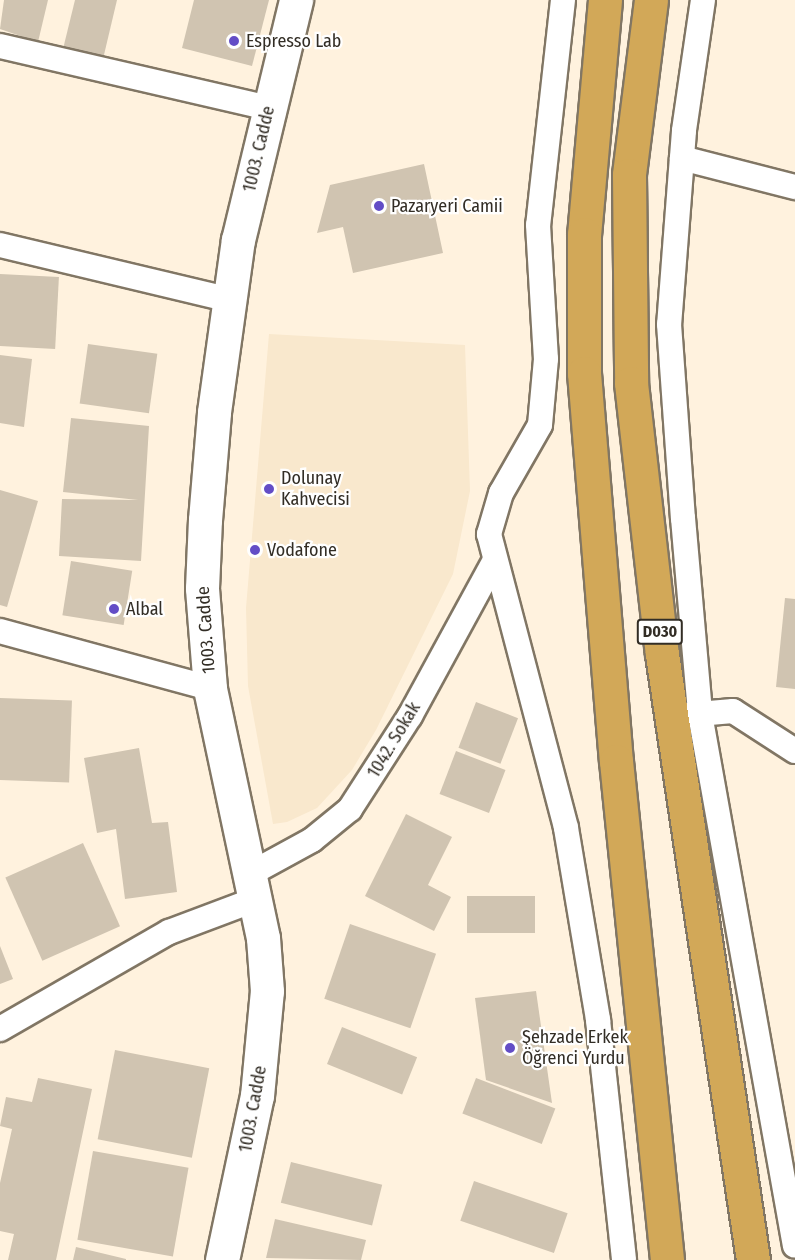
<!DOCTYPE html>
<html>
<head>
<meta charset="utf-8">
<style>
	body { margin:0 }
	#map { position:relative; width:795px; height:1260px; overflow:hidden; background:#fff2de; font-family:"Fira Sans Condensed",sans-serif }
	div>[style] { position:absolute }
	.built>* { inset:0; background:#f9e8cd }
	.building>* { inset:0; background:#d0c4b1; transform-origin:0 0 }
	.roads { filter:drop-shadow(2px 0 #817664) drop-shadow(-2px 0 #817664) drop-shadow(0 2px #817664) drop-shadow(0 -2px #817664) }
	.minor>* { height:24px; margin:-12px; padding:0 12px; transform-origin:12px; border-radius:12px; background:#fff }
	.secondary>* { height:33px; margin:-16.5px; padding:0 16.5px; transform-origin:16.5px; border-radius:16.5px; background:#fff }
	.trunk>* { height:33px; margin:-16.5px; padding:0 16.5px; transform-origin:16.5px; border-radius:16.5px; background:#d2a858 }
	.dots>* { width:16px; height:16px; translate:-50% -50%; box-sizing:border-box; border:3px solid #fff; border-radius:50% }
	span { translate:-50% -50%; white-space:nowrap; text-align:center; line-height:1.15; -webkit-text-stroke:4.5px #fff; paint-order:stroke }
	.shield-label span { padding:2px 4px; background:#fff; border:2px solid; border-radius:4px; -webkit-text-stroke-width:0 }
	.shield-label { font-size:16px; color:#322d25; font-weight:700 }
	.poi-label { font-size:18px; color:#322d25 }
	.left { translate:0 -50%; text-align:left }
	.street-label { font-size:18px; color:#322d25 }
</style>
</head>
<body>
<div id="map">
	<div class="built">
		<i style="clip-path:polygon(269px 334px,465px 345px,470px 491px,453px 574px,376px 730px,352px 770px,317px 808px,287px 822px,273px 824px,248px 686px,246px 608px)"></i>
	</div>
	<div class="building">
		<i style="clip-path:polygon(4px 0,48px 0,38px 42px,0 29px)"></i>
		<i style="clip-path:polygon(75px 0,117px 0,103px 59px,63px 49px)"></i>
		<i style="clip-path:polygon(194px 0,269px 0,252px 66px,182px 48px)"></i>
		<i style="clip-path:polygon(424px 164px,443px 253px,353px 273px,343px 227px,317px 233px,330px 185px)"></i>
		<i style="left:0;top:274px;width:59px;height:72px;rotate:3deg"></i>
		<i style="left:88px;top:344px;width:70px;height:60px;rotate:8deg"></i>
		<i style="clip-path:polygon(0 355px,32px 359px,24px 427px,0 423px)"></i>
		<i style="clip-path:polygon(71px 418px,149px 426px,141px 561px,59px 556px,62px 499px,138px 500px,63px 492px)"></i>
		<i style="clip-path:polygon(0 490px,38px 501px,7px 607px,0 605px)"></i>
		<i style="left:71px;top:561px;width:62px;height:55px;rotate:9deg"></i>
		<i style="clip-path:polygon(785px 598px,795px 599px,795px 689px,776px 687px)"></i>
		<i style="left:0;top:698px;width:72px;height:82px;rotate:2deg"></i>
		<i style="left:476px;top:702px;width:45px;height:49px;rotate:21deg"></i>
		<i style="clip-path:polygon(139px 748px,152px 823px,168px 822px,177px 892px,125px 899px,116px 829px,97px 833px,84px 758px)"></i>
		<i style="left:456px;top:751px;width:53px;height:46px;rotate:21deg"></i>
		<i style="clip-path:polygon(406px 814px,452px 837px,428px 885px,451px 897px,434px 931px,365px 896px)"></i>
		<i style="left:83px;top:843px;width:91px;height:85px;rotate:66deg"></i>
		<i style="left:467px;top:896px;width:68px;height:37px"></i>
		<i style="left:350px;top:924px;width:91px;height:79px;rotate:19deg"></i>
		<i style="clip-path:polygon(0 946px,13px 979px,0 984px)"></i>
		<i style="clip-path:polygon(536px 991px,552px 1103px,486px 1080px,475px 998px)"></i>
		<i style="left:342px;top:1027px;width:81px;height:40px;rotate:22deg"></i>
		<i style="left:115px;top:1050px;width:96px;height:91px;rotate:11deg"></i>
		<i style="clip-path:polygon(38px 1078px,92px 1089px,56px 1260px,8px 1260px,14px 1234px,0 1231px,0 1183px,12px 1129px,0 1126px,6px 1097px,32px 1102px)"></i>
		<i style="left:476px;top:1078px;width:85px;height:38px;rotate:21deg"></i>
		<i style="left:93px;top:1151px;width:97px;height:90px;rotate:10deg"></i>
		<i style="left:291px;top:1162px;width:94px;height:42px;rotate:14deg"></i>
		<i style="left:474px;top:1181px;width:99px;height:42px;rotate:19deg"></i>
		<i style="clip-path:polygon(275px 1219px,366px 1240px,361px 1260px,266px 1258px)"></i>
		<i style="clip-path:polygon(76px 1247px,126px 1259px,126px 1260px,73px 1260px)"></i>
	</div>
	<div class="roads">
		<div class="minor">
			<i style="left:563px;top:0;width:226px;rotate:96.3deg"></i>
			<i style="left:538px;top:225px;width:134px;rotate:86.6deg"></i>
			<i style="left:546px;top:359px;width:66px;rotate:95.2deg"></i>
			<i style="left:540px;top:425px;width:78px;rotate:119.8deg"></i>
			<i style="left:501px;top:493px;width:43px;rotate:106.3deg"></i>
			<i style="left:489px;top:534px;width:304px;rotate:75.3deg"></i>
			<i style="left:566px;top:828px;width:195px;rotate:80.5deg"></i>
			<i style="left:598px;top:1020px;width:241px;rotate:83.8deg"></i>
			<i style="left:703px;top:0;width:132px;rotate:98.3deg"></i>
			<i style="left:684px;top:131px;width:194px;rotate:94.4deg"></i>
			<i style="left:669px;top:324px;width:195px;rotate:85.9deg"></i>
			<i style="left:683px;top:518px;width:197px;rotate:85deg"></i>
			<i style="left:700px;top:714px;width:540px;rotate:79.88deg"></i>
			<i style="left:0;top:46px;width:275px;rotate:13deg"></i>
			<i style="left:682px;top:158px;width:117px;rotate:14.4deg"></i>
			<i style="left:0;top:245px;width:236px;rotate:13.4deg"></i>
			<i style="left:0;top:631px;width:218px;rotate:15.2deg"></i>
			<i style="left:686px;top:715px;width:47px;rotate:-4.9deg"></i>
			<i style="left:733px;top:711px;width:74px;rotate:32.8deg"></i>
			<i style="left:248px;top:875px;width:73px;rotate:-28.7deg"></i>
			<i style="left:312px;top:840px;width:49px;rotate:-39.2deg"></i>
			<i style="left:350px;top:809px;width:111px;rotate:-57.2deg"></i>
			<i style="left:410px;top:716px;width:175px;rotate:-61.4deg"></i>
			<i style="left:0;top:1029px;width:195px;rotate:-29.9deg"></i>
			<i style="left:169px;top:932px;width:91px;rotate:-20.6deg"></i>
		</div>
		<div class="secondary">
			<i style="left:222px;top:1260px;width:168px;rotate:-78deg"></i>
			<i style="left:257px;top:1096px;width:105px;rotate:-84.6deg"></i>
			<i style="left:267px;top:991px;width:53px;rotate:-94.3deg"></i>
			<i style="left:263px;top:938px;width:256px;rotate:-102deg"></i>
			<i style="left:210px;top:688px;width:100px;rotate:-94.6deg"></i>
			<i style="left:202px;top:588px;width:68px;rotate:-87.5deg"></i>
			<i style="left:205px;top:520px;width:108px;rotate:-85.2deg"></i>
			<i style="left:214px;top:412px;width:174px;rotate:-82.1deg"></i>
			<i style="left:238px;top:240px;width:247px;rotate:-76.4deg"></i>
		</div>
		<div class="trunk">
			<i style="left:605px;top:0;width:235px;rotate:95.1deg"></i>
			<i style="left:584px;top:234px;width:139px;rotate:90deg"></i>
			<i style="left:584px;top:373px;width:389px;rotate:85.3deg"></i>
			<i style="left:616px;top:761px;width:502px;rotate:84.16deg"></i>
			<i style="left:651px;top:0;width:176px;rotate:97.2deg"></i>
			<i style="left:629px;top:175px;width:208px;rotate:89.4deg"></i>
			<i style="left:631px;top:383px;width:273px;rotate:83.5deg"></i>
			<i style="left:662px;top:654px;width:613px;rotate:81.46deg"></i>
		</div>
	</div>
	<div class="dots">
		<i style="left:234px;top:41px;background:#634dc6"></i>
		<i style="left:379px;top:206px;background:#634dc6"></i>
		<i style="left:269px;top:489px;background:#634dc6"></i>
		<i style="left:255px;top:550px;background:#634dc6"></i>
		<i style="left:114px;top:609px;background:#634dc6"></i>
		<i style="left:510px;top:1048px;background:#634dc6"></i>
	</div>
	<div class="shield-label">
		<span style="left:660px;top:632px">D030</span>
	</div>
	<div class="poi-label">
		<span class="left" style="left:246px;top:41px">Espresso Lab</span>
		<span class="left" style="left:391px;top:206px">Pazaryeri Camii</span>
		<span class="left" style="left:281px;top:489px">Dolunay<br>Kahvecisi</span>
		<span class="left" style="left:267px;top:550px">Vodafone</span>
		<span class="left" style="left:126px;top:609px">Albal</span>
		<span class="left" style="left:522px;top:1048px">Şehzade Erkek<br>Öğrenci Yurdu</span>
	</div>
	<div class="street-label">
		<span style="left:259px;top:149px;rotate:-77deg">1003. Cadde</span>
		<span style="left:206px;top:630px;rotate:-94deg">1003. Cadde</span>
		<span style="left:394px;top:740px;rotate:-59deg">1042. Sokak</span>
		<span style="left:253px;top:1109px;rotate:-80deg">1003. Cadde</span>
	</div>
</div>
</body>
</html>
